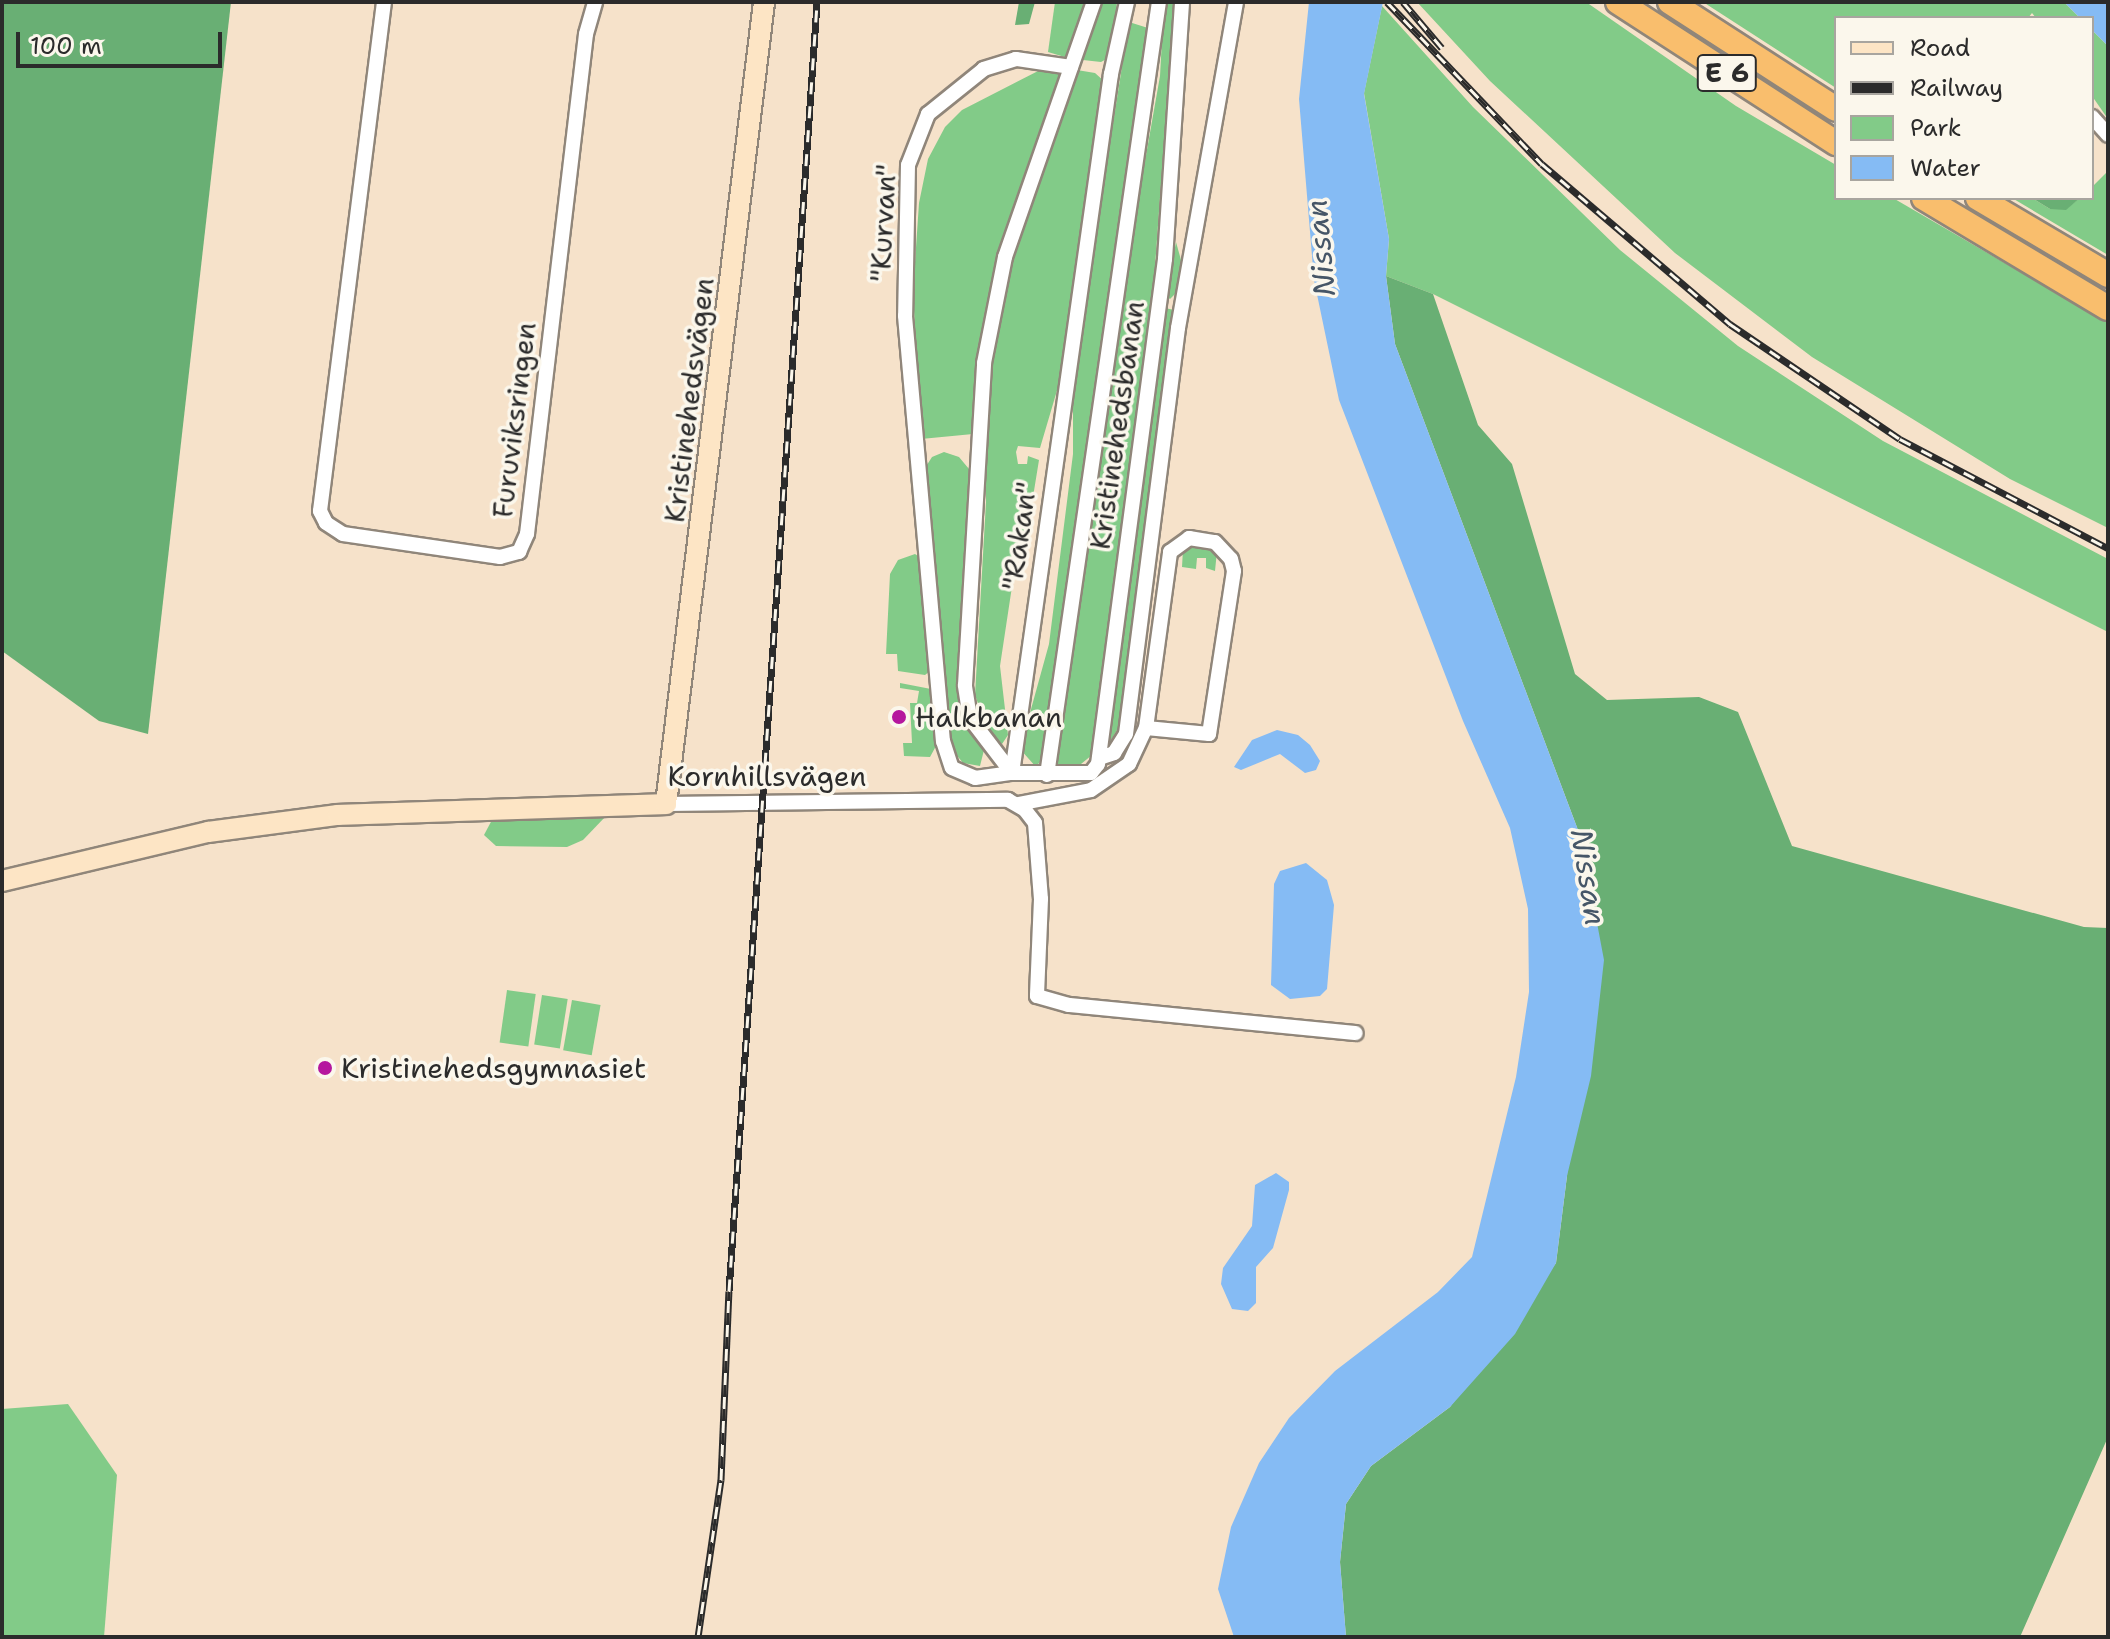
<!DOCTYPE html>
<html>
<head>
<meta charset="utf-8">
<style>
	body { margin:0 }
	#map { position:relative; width:2110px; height:1639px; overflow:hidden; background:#f6e2ca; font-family:"Shantell Sans",sans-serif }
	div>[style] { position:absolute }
	.green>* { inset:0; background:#82cb88; transform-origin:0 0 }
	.forest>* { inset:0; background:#69af74 }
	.water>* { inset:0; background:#85bbf4 }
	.roads { filter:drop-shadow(2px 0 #90867a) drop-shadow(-2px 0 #90867a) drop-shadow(0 2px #90867a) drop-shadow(0 -2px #90867a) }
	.street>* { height:14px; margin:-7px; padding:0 7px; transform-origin:7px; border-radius:7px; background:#fff }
	.secondary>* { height:20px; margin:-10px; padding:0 10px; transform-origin:10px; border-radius:10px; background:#fde5c5 }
	.highway>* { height:24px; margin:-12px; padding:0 12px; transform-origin:12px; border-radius:12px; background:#f9be6d }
	.rail>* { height:7px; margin-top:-3.5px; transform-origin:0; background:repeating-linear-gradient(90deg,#fbf7ec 0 12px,#2b2b2b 0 24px); box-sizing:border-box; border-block:2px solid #2b2b2b }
	.dots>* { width:22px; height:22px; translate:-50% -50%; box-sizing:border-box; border:4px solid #fbf7ec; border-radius:50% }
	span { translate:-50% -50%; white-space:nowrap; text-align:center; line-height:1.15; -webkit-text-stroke:7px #fbf7ec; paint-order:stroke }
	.shield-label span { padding:2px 6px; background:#fbf7ec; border:2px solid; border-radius:6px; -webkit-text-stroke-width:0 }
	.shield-label { font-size:26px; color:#2b2b2b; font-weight:700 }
	.street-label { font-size:28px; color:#2b2b2b }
	.poi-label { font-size:28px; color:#2b2b2b }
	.left { translate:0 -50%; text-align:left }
	.water-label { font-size:30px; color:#465667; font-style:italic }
	.frame { position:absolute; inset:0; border:4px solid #2b2b2b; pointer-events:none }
	.legend { position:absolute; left:1834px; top:16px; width:260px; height:184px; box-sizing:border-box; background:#fbf7ec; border:2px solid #a8a59f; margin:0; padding:10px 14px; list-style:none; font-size:24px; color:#2b2b2b }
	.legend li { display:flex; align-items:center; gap:16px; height:40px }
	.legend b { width:40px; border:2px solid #a8a59f }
	.scale { position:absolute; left:16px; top:32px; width:206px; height:36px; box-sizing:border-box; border:4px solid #2b2b2b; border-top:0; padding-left:10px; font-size:24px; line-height:28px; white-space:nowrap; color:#2b2b2b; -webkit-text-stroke:6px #fbf7ec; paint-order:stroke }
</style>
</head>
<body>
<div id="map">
	<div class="green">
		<i style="clip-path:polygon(1055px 2px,1090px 2px,1068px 58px,1048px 52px)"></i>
		<i style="clip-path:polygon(1100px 2px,1117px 2px,1110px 57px,1101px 62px,1083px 60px)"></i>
		<i style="clip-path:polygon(1164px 2px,1174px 2px,1151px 323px,1092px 755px,1081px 764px,1057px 768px,1124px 280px,1160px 76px)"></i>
		<i style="clip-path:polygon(1417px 2px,1586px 2px,1736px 106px,1836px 165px,1836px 198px,1893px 198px,2108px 323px,2108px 528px,2010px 479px,1812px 357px,1675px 253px,1490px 81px)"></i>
		<i style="clip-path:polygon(1703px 2px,2064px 2px,2080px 18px,2036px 18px,2032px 13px,2028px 18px,1836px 18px,1836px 88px)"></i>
		<i style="clip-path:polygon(1382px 6px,1473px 107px,1620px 250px,1738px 346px,1883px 441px,2108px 559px,2108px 632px,1433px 294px,1386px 276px,1389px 239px,1364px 93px)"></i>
		<i style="clip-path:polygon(1129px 22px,1148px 28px,1059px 646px,1042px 759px,1036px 767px,1020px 749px,1049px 644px,1073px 454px,1073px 378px)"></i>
		<i style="clip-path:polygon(2092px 30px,2108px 46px,2108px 119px,2092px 96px)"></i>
		<i style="clip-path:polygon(1044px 68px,1062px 72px,1062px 77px,991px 284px,973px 434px,921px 439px,913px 292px,919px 203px,928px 159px,945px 127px,962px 110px)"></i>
		<i style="clip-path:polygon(1077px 70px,1095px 73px,1105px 82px,1061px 377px,1040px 448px,1018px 446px,1016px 452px,1018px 464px,1027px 464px,1028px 456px,1039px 460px,1027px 534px,1019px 540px,1000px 666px,1008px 735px,1002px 744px,987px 729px,975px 695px,986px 502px,986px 394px,1003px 282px)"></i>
		<i style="clip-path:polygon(2108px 171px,2108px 255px,2012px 198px,2032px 198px,2050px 209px,2066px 209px,2080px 198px,2092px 198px,2092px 187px)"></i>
		<i style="clip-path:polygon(1176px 242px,1181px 260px,1176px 293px,1170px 299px,1166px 296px)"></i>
		<i style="clip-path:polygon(1165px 308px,1174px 310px,1158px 448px,1122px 722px,1108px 745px)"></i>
		<i style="clip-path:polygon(944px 452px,959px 457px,969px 469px,957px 671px,966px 717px,984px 750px,980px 766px,963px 763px,950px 747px,925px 468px,932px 457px)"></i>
		<i style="clip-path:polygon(1191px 545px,1217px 551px,1215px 571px,1206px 568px,1206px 558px,1197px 558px,1196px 569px,1182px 567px,1183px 549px)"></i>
		<i style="clip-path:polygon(915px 554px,921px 558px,930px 671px,925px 675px,898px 671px,897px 654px,886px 654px,890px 574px,898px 560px)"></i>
		<i style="clip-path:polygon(900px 683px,931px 689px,936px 746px,930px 757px,904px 756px,903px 743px,912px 743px,910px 703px,917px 703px,919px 691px,900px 688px)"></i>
		<i style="clip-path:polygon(607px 815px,583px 840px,567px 847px,496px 846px,484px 835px,493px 818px)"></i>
		<i style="left:507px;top:990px;width:29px;height:53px;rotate:8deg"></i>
		<i style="left:542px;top:995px;width:26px;height:50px;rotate:9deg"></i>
		<i style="left:572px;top:1000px;width:29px;height:51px;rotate:10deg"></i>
		<i style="clip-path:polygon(68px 1404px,117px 1475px,104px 1637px,2px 1637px,2px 1409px)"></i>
	</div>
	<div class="forest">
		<i style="clip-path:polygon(2px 2px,231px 2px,148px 734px,99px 721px,2px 651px)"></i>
		<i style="clip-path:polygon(1019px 2px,1035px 2px,1029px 24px,1015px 25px)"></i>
		<i style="clip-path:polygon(2032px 198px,2080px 198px,2066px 210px,2050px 209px)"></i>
		<i style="clip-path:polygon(1386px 276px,1433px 294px,1478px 425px,1512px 464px,1575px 674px,1607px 700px,1699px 697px,1738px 712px,1792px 846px,2084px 927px,2108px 928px,2108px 1437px,2020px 1637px,1346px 1637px,1340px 1562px,1346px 1504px,1371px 1466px,1450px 1407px,1556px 1263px,1567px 1176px,1581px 838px,1395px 344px)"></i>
	</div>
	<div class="water">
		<i style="clip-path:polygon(1309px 2px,1383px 2px,1364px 94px,1389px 239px,1386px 276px,1395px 344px,1581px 838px,1604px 960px,1591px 1076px,1567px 1176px,1556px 1263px,1515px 1334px,1450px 1407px,1371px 1466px,1346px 1504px,1340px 1562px,1346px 1637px,1234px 1637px,1218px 1589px,1231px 1527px,1259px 1463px,1289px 1418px,1335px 1371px,1438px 1292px,1472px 1257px,1516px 1077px,1529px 992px,1528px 909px,1510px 828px,1463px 721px,1339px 400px,1314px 280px,1299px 99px)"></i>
		<i style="clip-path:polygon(2064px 2px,2108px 2px,2108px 46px,2092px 30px,2092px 18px,2080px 18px)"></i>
		<i style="clip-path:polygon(1277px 730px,1298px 735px,1310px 745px,1320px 761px,1316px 770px,1305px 773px,1280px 754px,1241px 770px,1234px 767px,1252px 740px)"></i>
		<i style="clip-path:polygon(1306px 863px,1327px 880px,1334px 905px,1327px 989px,1320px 996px,1290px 999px,1271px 985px,1274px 884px,1280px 871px)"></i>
		<i style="clip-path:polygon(1276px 1173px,1289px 1182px,1289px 1190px,1273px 1248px,1256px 1267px,1256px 1303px,1248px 1311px,1232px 1309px,1221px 1284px,1223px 1268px,1252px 1226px,1255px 1185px)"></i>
	</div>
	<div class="roads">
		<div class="street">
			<i style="left:384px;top:2px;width:513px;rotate:97.17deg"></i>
			<i style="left:320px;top:511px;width:13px;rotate:63deg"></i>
			<i style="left:326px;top:523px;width:20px;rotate:33deg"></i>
			<i style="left:343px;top:534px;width:159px;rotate:8.3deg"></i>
			<i style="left:500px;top:557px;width:20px;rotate:-15deg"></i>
			<i style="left:519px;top:552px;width:20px;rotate:-66deg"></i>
			<i style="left:527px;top:534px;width:503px;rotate:-83.27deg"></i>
			<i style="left:586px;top:34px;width:33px;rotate:-74deg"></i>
			<i style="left:1127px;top:2px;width:74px;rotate:102.5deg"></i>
			<i style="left:1111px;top:74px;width:706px;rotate:98.06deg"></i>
			<i style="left:1012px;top:773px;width:79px"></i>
			<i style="left:1091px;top:773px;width:11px;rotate:-52deg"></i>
			<i style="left:1098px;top:764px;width:509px;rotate:-82.44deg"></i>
			<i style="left:1165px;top:259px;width:258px;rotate:-86.2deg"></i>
			<i style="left:1071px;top:67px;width:56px;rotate:-171.7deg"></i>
			<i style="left:1016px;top:59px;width:34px;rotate:163deg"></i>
			<i style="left:984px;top:69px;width:72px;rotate:141.2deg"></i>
			<i style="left:928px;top:114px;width:55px;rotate:111.4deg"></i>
			<i style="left:908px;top:165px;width:151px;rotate:91.1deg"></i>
			<i style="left:905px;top:316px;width:427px;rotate:84.9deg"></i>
			<i style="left:943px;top:741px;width:28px;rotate:72deg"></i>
			<i style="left:952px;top:768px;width:25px;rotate:23deg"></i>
			<i style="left:975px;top:778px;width:37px;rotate:-8deg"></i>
			<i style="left:1012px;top:773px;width:69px;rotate:-127.4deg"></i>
			<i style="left:970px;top:718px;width:33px;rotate:-99deg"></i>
			<i style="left:965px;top:685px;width:323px;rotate:-86.6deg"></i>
			<i style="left:984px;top:363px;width:108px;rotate:-78.8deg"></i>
			<i style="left:1005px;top:257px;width:270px;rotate:-70.8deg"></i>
			<i style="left:2092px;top:117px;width:24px;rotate:48deg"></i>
			<i style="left:1099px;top:758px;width:16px;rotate:-18deg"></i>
			<i style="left:1114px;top:753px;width:22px;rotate:-58deg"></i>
			<i style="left:1126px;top:734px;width:409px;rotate:-82.7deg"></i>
			<i style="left:1178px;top:328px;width:331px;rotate:-79.9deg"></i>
			<i style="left:1047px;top:775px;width:781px;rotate:-81.76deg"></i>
			<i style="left:666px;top:804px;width:342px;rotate:-0.7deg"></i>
			<i style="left:1008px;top:800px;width:20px;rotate:30deg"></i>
			<i style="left:1025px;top:810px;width:16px;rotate:52deg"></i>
			<i style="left:1035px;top:823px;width:76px;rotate:85.5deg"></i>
			<i style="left:1041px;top:899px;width:97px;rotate:92.4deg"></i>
			<i style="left:1037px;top:996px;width:33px;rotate:16deg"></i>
			<i style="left:1069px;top:1005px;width:288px;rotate:5.6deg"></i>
			<i style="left:1018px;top:804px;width:74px;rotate:-10.9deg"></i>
			<i style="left:1091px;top:790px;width:46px;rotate:-34.4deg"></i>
			<i style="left:1129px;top:764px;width:40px;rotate:-65deg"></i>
			<i style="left:1146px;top:728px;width:178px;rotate:-82.2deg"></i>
			<i style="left:1170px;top:552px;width:24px;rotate:-36deg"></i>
			<i style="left:1189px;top:538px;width:26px;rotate:9deg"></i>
			<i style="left:1215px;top:542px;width:23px;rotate:47deg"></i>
			<i style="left:1231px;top:559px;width:12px;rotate:76deg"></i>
			<i style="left:1234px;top:571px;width:165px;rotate:98.7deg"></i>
			<i style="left:1209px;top:734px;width:63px;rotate:-174.6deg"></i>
		</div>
		<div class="secondary">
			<i style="left:2px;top:881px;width:212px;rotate:-13.4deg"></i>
			<i style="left:208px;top:832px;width:131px;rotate:-7.5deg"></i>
			<i style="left:338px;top:815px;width:328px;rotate:-1.9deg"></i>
			<i style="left:666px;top:804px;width:808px;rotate:-83.03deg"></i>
		</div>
		<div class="highway">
			<i style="left:1618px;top:2px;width:260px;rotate:32.9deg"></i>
			<i style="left:1670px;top:2px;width:197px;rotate:32.8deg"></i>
			<i style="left:1924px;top:198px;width:214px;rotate:30.9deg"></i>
			<i style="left:1978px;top:198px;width:151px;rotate:30.6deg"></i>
		</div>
	</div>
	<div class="rail">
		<i style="left:1387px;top:2px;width:224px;rotate:46.3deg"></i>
		<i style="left:1542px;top:164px;width:247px;rotate:40.4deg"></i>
		<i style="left:1730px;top:324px;width:205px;rotate:34.1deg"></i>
		<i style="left:1900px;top:439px;width:235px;rotate:27.7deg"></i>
		<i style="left:1403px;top:2px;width:60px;rotate:49.7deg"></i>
		<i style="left:698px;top:1637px;width:159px;rotate:-81.7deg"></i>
		<i style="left:721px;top:1480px;width:189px;rotate:-87.6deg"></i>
		<i style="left:729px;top:1291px;width:1292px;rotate:-86.09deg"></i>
	</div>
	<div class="dots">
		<i style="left:899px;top:717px;background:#b5179e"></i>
		<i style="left:325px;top:1068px;background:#b5179e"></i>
	</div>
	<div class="shield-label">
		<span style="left:1727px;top:73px">E 6</span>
	</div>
	<div class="street-label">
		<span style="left:883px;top:223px;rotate:-87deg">"Kurvan"</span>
		<span style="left:689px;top:400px;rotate:-83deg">Kristinehedsvägen</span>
		<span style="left:514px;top:420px;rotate:-83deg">Furuviksringen</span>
		<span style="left:1117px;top:425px;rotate:-82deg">Kristinehedsbanan</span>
		<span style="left:1019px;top:536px;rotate:-82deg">"Rakan"</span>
		<span style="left:767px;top:776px">Kornhillsvägen</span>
	</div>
	<div class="poi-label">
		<span class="left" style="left:915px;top:717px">Halkbanan</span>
		<span class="left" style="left:341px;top:1068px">Kristinehedsgymnasiet</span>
	</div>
	<div class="water-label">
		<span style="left:1321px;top:248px;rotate:-95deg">Nissan</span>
		<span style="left:1588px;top:877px;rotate:81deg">Nissan</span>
	</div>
	<div class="frame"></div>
	<ul class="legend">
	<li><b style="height:10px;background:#fde5c5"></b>Road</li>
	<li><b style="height:10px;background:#2b2b2b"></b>Railway</li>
	<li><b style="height:22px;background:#82cb88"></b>Park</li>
	<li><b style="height:22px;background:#85bbf4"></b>Water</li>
	</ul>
	<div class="scale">100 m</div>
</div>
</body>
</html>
